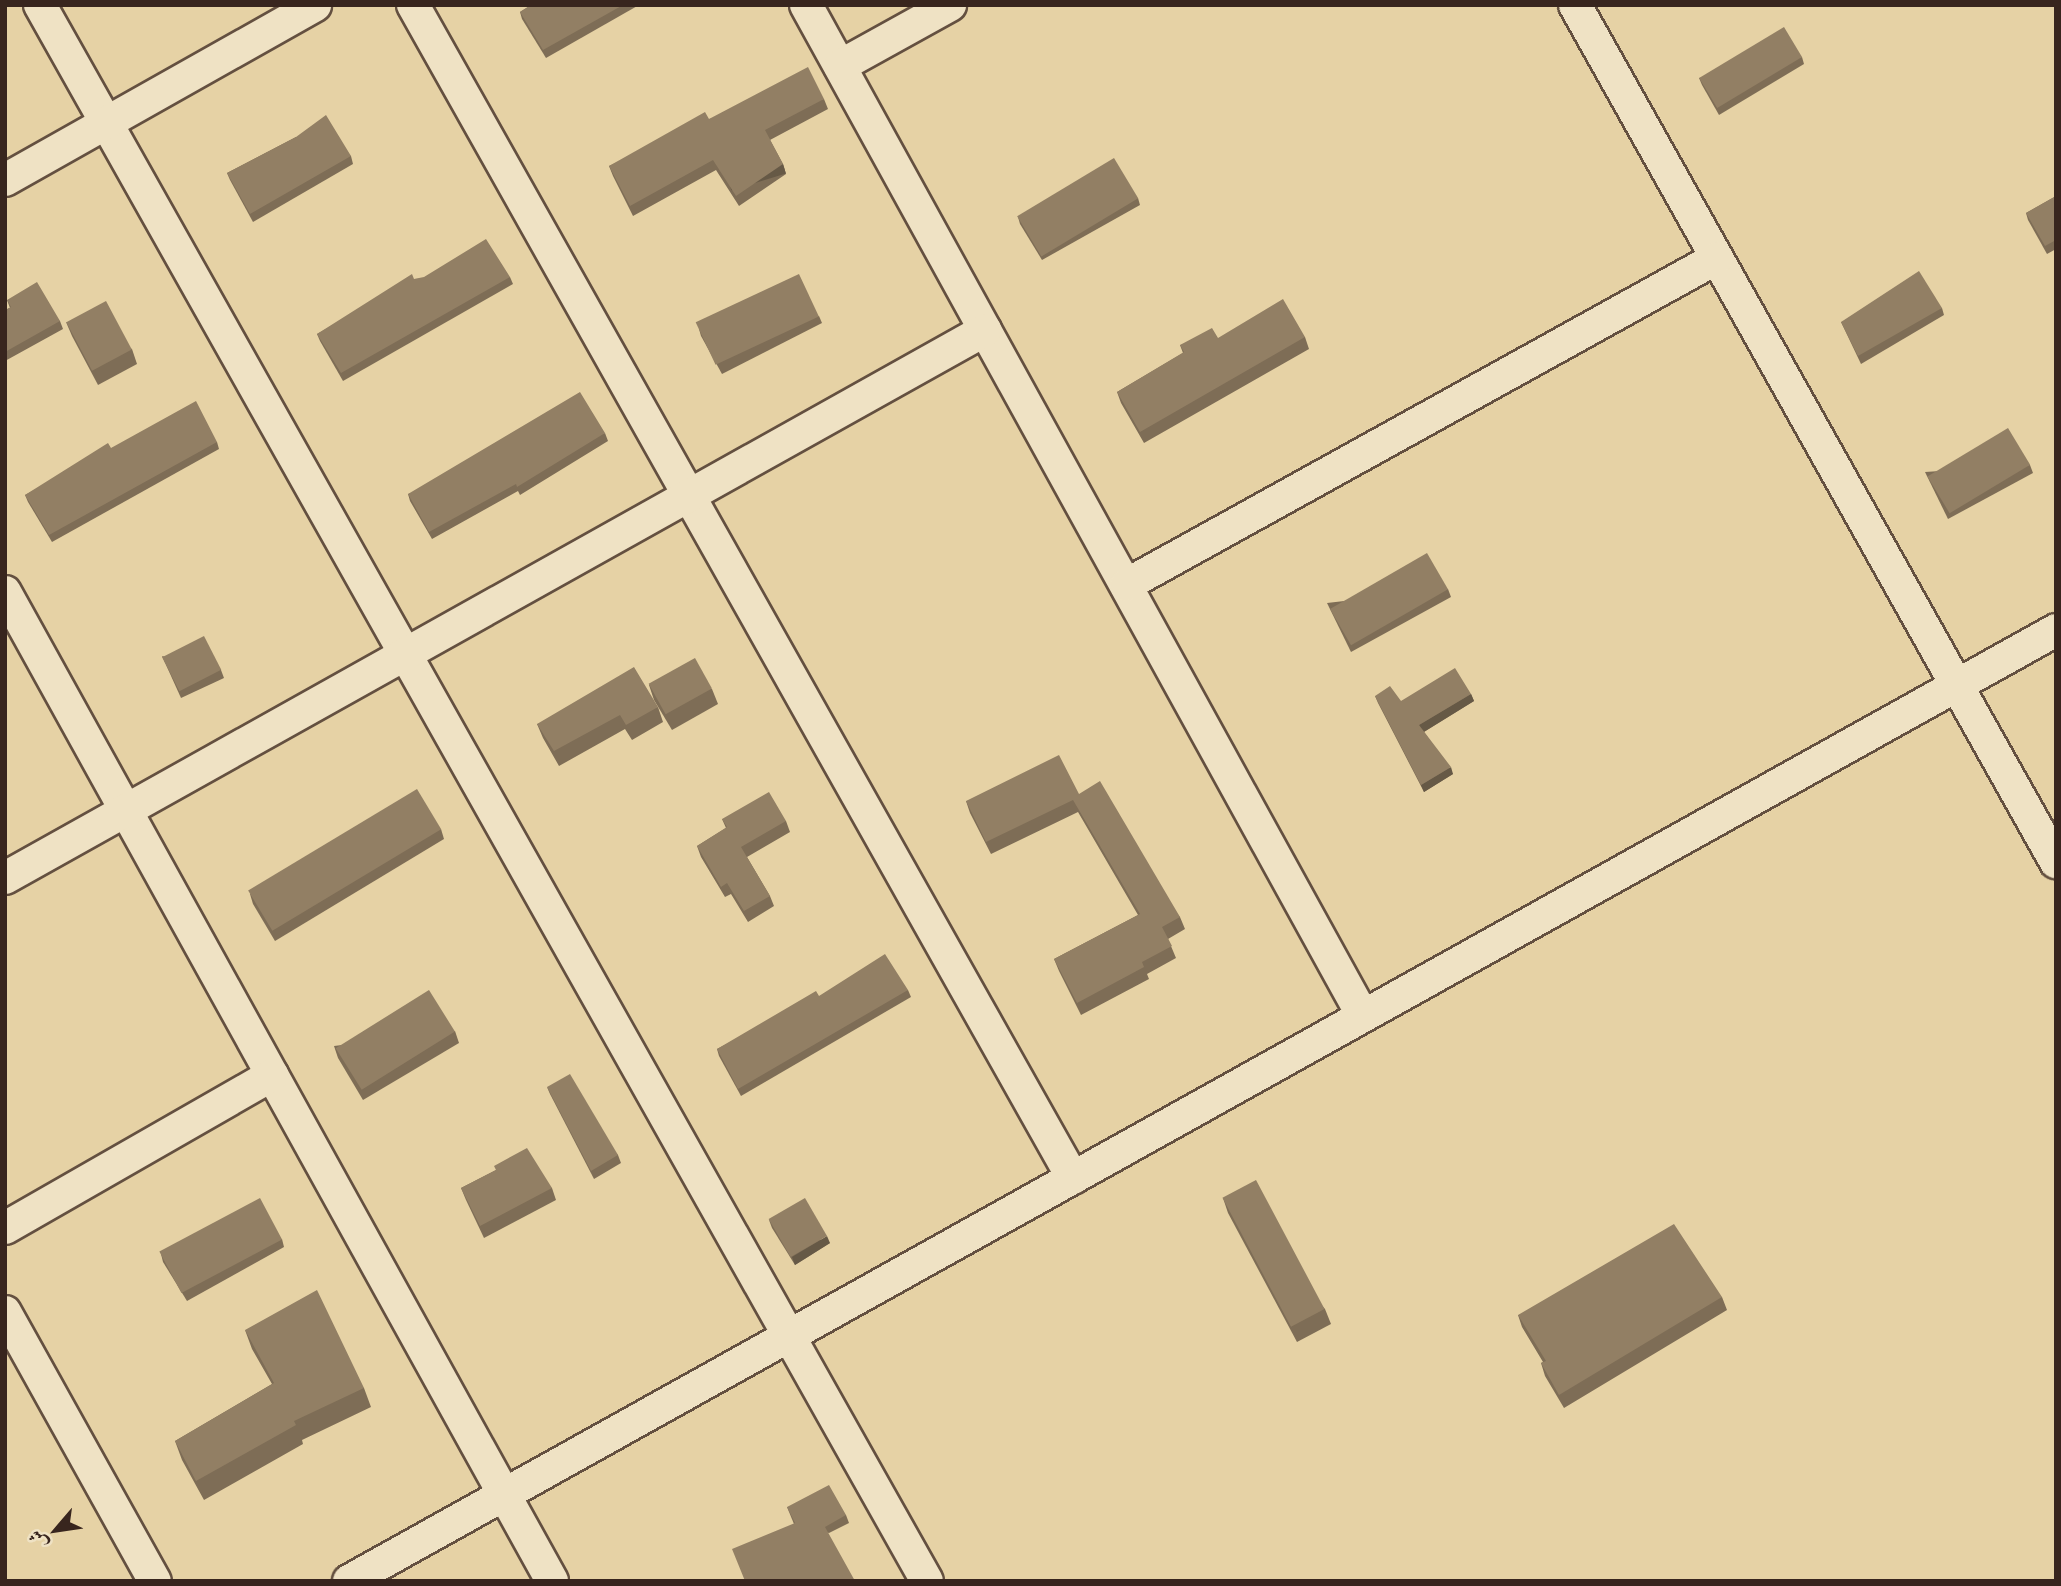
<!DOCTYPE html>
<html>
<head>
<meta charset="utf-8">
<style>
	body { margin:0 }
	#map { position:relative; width:2061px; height:1586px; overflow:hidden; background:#e6d2a5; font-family:"Gentium Book Plus",Amiri,serif }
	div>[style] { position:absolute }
	.roads { filter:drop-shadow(2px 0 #645040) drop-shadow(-2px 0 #645040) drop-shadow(0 2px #645040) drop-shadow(0 -2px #645040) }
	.minor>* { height:32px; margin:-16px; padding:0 16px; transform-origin:16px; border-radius:16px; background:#efe2c4 }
	.wall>* { inset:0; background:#7e6d56 }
	.shaded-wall>* { inset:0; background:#665946; transform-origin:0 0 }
	.building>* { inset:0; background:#927f64; transform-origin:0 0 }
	span { translate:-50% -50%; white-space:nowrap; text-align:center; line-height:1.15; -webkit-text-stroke:7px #efe2c4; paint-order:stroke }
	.frame { position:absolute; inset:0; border:7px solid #38251e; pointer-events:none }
	.north { position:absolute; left:21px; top:1495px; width:70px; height:70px; -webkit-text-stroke:5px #efe2c4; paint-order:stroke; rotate:241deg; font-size:19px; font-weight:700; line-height:28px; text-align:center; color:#38251e }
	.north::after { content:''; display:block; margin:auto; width:24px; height:32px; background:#38251e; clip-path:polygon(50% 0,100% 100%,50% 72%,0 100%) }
</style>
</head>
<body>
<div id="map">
	<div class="roads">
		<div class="minor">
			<i style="left:40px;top:5px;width:1808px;rotate:60.63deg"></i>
			<i style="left:413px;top:5px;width:1346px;rotate:60.64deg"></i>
			<i style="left:806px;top:5px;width:1154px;rotate:61.15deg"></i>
			<i style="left:1575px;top:5px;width:983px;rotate:60.7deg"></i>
			<i style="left:840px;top:66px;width:126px;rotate:-29deg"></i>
			<i style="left:5px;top:180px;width:356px;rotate:-29.4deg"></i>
			<i style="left:1126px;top:585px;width:675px;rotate:-28.96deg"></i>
			<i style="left:5px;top:592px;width:1130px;rotate:61.05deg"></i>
			<i style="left:5px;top:878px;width:1123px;rotate:-29.21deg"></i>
			<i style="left:5px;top:1228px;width:308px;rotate:-29.8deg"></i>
			<i style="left:5px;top:1312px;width:308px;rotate:60.9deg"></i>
			<i style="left:349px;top:1581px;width:1954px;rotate:-29.12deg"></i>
		</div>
	</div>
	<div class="wall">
		<i style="clip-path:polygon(531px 5px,639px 5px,546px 58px,522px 19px,520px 12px)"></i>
		<i style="clip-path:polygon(1802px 57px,1804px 64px,1719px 115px,1702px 85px,1699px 78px)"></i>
		<i style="clip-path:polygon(824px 99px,828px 109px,770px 140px,783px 164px,786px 174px,739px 206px,716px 170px,633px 216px,613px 176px,609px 166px,709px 119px)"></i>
		<i style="clip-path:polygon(296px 137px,351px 156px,353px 164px,253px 222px,230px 180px,227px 173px)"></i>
		<i style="clip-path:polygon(2056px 196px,2056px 249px,2047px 254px,2028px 220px,2026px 213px)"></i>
		<i style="clip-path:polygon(1138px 198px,1140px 205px,1042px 260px,1020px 224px,1018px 217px)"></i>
		<i style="clip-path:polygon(510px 277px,513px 284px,343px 381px,320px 341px,317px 334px,414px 279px)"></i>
		<i style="clip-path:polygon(7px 300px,60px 321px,63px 329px,5px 361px,5px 310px,10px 308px)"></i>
		<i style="clip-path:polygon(1942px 308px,1944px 315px,1861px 364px,1841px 322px)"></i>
		<i style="clip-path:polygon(819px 316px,822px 323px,722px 374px,701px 336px,699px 329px)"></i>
		<i style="clip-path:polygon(66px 322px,132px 349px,137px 364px,98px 385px,72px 336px)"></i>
		<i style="clip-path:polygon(1305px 337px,1309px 349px,1144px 443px,1121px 403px,1117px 392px,1183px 353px,1180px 345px,1218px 338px)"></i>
		<i style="clip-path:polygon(605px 433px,608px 441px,520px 495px,518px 491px,432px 539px,410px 501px,408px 494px)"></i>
		<i style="clip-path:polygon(217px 442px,219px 449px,52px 542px,28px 502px,25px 495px,111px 448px)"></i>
		<i style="clip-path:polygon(2030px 465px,2033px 473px,1948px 519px,1925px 472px)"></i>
		<i style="clip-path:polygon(1448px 589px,1451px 597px,1351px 652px,1327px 603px)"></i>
		<i style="clip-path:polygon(162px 656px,221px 670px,224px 678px,181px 698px)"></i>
		<i style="clip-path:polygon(649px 685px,712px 689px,718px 704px,672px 730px,654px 700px)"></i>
		<i style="clip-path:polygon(1471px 694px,1474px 701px,1424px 732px,1453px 774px,1424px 792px,1378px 703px,1375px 696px,1401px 701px)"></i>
		<i style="clip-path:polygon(658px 707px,663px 722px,632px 740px,625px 729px,559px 766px,543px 738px,537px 724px)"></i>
		<i style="clip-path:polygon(1079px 794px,1180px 917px,1185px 929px,1168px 939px,1176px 958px,1147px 974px,1149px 979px,1081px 1015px,1059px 971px,1054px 959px,1138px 915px,1078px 812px,991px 854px,970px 813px,966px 801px)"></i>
		<i style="clip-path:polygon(722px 819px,786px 821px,790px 832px,747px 857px,770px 896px,774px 906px,748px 922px,731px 894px,725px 897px,701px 857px,697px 846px,726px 828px)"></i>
		<i style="clip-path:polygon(441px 829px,444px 839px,275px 941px,253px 904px,250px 894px)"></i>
		<i style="clip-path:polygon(908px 990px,911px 997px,741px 1096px,719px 1056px,717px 1049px,819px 996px)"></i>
		<i style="clip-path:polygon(455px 1031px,459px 1043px,363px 1100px,338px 1058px,334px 1046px)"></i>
		<i style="clip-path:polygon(547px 1087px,618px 1155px,621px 1163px,594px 1179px,550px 1094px)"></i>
		<i style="clip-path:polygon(496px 1170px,552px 1188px,556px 1200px,484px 1238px,466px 1200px,461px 1188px)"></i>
		<i style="clip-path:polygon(1223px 1198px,1325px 1309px,1331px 1324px,1297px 1342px,1228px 1213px)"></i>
		<i style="clip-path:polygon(769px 1220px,830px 1243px,795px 1265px,772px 1228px)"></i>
		<i style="clip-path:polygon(282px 1239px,284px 1247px,187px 1301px,163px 1262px,161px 1254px)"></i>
		<i style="clip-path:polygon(1722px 1297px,1727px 1310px,1564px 1408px,1545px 1376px,1541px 1363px,1543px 1362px,1522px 1327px,1518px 1315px)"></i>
		<i style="clip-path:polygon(245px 1330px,364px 1388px,371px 1407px,302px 1440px,303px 1444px,204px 1500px,182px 1460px,175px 1441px,272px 1384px,252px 1349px)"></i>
		<i style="clip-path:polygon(787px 1507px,846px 1515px,849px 1523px,829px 1533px,794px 1524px)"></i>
	</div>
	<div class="shaded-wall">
		<i style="left:783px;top:164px;width:10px;height:57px;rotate:73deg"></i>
		<i style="clip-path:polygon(1471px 694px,1474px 701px,1422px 733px,1419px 725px)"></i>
		<i style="clip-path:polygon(1451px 767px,1453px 774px,1424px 792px,1421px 785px)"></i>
		<i style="clip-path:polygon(827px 1236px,830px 1243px,795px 1265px,792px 1257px)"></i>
	</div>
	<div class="building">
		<i style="clip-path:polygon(531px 5px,623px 5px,543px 50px,520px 12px)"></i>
		<i style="left:1784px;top:27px;width:35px;height:99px;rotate:59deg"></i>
		<i style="clip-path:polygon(808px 67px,824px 99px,765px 130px,783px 164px,736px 196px,713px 160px,630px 206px,609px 166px,705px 112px,709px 119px)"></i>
		<i style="clip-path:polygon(326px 115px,351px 156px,250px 214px,227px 173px,296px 137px)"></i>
		<i style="left:1114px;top:158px;width:47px;height:113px;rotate:59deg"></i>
		<i style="clip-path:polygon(2056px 196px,2056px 240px,2045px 246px,2026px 213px)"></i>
		<i style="clip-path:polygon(486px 239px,510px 277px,341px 373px,317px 334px,412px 274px,414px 279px,424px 277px)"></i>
		<i style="clip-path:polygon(1919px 271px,1942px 308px,1858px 356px,1841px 322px)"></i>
		<i style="left:799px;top:274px;width:47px;height:114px;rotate:65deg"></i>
		<i style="clip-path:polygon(37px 282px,60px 321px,5px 352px,5px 310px,11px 307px,7px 300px)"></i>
		<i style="clip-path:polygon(1283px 299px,1305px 337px,1140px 432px,1117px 392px,1184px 352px,1180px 345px,1212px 328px,1218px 338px)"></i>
		<i style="left:106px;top:301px;width:55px;height:45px;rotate:62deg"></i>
		<i style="clip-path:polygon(580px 392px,605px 433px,517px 487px,516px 484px,429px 532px,408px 494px)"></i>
		<i style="clip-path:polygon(196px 401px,217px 442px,49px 535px,25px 495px,108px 443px,111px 448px)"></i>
		<i style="left:2008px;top:428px;width:43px;height:94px;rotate:59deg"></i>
		<i style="left:1427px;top:553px;width:42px;height:112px;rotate:60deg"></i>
		<i style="left:204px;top:636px;width:38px;height:47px;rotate:63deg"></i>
		<i style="left:695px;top:658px;width:35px;height:53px;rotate:61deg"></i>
		<i style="clip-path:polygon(634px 667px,658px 707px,626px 725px,620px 715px,554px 751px,537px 724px)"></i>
		<i style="clip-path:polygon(1455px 668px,1471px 694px,1419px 725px,1451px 767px,1421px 785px,1375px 696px,1390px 686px,1401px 701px)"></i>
		<i style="clip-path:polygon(1059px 755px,1079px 794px,1100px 781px,1180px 917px,1162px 927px,1172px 946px,1142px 962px,1144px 967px,1077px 1003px,1054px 959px,1140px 914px,1073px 800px,986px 842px,966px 801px)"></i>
		<i style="left:417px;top:789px;width:47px;height:197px;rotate:59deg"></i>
		<i style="clip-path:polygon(769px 792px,786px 821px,741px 847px,770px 896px,744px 911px,727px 883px,721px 887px,697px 846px,727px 827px,722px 819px)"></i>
		<i style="clip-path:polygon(885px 954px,908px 990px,738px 1089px,717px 1049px,816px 991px,819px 996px)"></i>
		<i style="left:429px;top:990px;width:49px;height:110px;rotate:58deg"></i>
		<i style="clip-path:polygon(570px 1074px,618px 1155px,591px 1171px,547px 1087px)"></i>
		<i style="clip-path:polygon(527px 1148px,552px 1188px,480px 1226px,461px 1188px,496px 1170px,494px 1166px)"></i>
		<i style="left:1256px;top:1180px;width:146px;height:38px;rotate:62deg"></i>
		<i style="left:260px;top:1198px;width:47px;height:114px;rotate:62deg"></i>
		<i style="left:805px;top:1198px;width:44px;height:42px;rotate:60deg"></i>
		<i style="clip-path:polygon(1674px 1224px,1722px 1297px,1559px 1395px,1541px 1363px,1546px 1361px,1518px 1315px)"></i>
		<i style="clip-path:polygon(317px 1290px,364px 1388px,294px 1421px,296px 1425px,196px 1481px,175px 1441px,274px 1383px,245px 1330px)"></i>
		<i style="clip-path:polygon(829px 1485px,846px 1515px,825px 1527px,855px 1581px,745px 1581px,732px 1549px,795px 1523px,787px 1507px)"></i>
	</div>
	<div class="frame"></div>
	<div class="north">ش</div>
</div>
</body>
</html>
